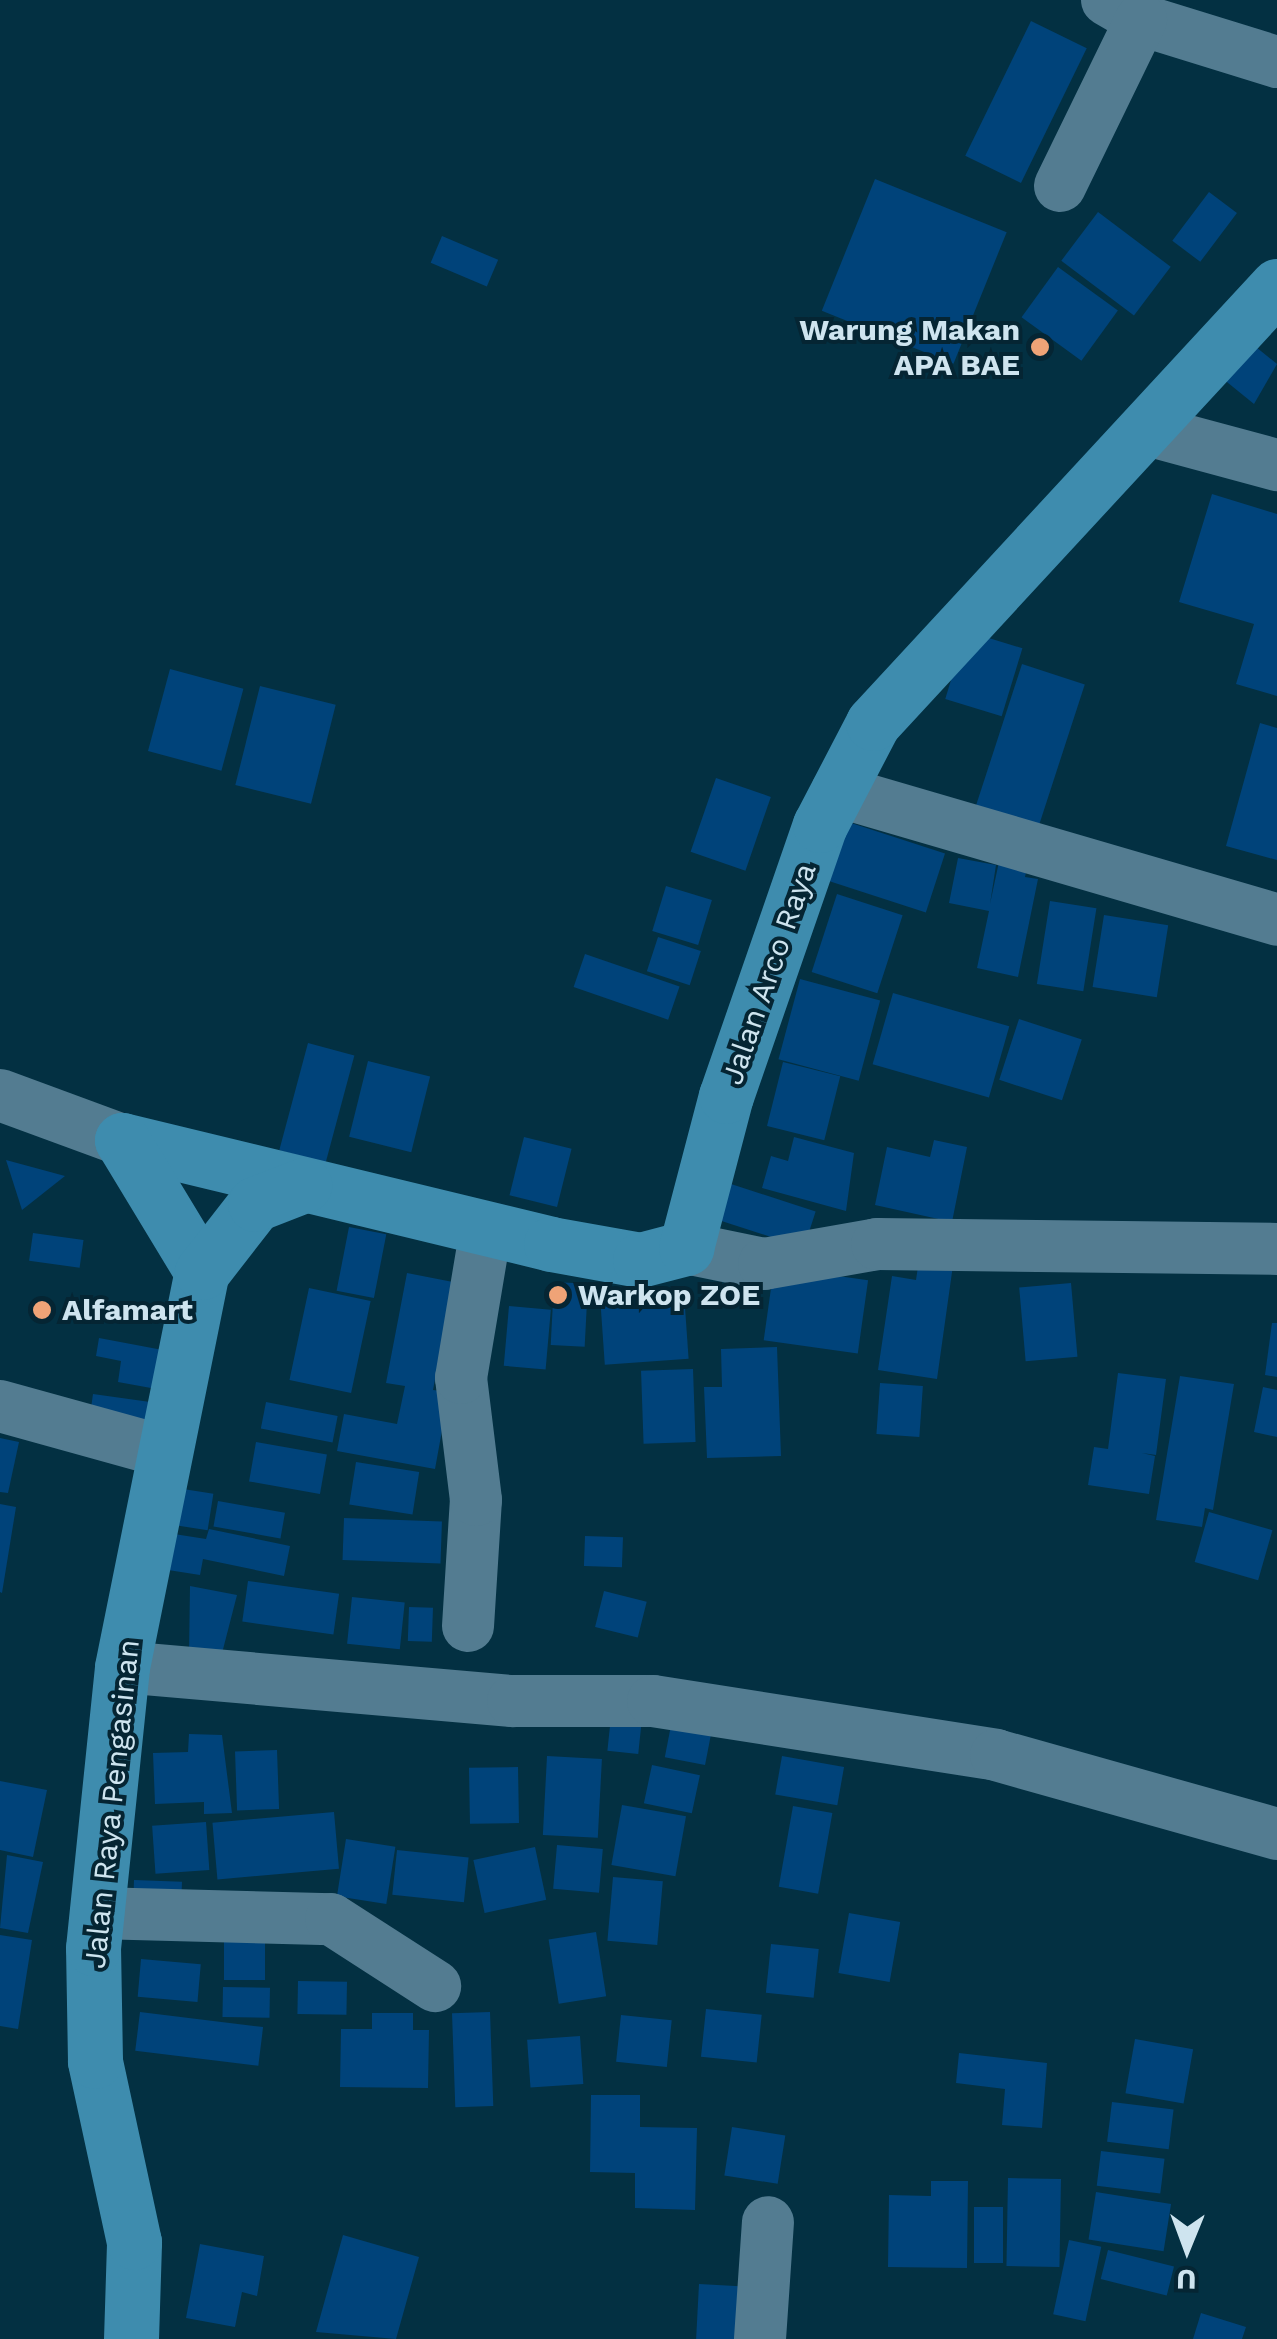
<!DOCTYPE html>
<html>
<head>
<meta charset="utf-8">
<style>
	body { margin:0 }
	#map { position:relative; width:1277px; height:2339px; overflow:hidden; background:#033042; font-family:"Work Sans",sans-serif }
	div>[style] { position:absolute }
	.building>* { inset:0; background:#00437a; transform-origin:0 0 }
	.minor>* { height:52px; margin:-26px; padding:0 26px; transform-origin:26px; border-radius:26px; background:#537c91 }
	.major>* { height:55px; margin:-27.5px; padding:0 27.5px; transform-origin:27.5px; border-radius:27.5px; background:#3e8cae }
	.dots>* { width:28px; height:28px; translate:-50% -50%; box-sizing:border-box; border:5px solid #052533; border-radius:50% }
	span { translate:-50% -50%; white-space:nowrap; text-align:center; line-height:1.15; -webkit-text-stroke:8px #052533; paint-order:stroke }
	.poi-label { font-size:30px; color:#cee4ef; font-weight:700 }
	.right { translate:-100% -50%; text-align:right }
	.left { translate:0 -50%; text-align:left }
	.street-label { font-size:30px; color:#cee4ef }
	.north { position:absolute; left:1137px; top:2199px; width:100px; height:100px; -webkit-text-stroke:8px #052533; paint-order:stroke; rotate:181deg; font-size:28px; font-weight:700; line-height:40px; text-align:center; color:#cee4ef }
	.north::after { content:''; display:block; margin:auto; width:35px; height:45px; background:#cee4ef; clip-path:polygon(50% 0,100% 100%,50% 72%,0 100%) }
</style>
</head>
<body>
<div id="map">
	<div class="building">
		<i style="left:1031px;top:21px;width:62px;height:150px;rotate:26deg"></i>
		<i style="left:875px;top:179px;width:142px;height:142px;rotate:22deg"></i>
		<i style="left:1209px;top:192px;width:35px;height:61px;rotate:37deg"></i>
		<i style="left:1098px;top:212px;width:91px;height:61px;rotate:37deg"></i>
		<i style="left:442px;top:236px;width:61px;height:29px;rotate:23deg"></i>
		<i style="left:1058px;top:267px;width:74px;height:62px;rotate:36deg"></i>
		<i style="clip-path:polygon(1251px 343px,1277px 364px,1254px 404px,1222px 378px)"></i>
		<i style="clip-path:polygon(1212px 494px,1277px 514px,1277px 696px,1236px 684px,1254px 624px,1179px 602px)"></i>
		<i style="left:966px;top:631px;width:59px;height:71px;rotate:17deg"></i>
		<i style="left:1022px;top:664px;width:66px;height:151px;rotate:18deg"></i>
		<i style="left:170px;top:669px;width:76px;height:85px;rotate:15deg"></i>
		<i style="left:260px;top:686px;width:78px;height:102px;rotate:14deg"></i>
		<i style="clip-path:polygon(1260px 723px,1277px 728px,1277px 860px,1226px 846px)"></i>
		<i style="left:716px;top:778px;width:58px;height:78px;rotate:19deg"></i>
		<i style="left:848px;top:822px;width:102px;height:62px;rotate:18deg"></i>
		<i style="clip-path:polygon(1000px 857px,1028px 862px,1025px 877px,1038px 879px,1018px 977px,977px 968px,989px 911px,949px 903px,958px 858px,996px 865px,990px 904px)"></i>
		<i style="left:666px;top:886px;width:48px;height:47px;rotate:17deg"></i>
		<i style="left:837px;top:894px;width:69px;height:82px;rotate:18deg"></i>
		<i style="left:1050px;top:901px;width:47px;height:84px;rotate:9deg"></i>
		<i style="left:1104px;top:915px;width:65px;height:73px;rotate:9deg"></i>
		<i style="left:658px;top:937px;width:45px;height:36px;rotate:18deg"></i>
		<i style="left:585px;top:954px;width:100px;height:35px;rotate:19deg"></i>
		<i style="left:800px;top:979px;width:83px;height:83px;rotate:15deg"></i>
		<i style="left:893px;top:993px;width:121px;height:74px;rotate:16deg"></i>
		<i style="left:1019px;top:1019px;width:66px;height:64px;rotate:18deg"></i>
		<i style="left:308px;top:1043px;width:48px;height:111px;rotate:15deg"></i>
		<i style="left:368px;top:1061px;width:64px;height:78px;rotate:14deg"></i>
		<i style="left:783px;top:1062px;width:59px;height:66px;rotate:14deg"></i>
		<i style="left:524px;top:1137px;width:49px;height:60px;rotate:14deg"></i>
		<i style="clip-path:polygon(794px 1137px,854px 1153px,846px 1211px,762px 1188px,771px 1156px,788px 1161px)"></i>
		<i style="clip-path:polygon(934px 1140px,967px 1147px,952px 1222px,875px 1205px,887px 1147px,930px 1157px)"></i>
		<i style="clip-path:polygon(6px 1160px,65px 1176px,22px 1210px)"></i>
		<i style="left:731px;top:1184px;width:89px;height:38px;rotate:18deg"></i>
		<i style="left:349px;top:1227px;width:38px;height:65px;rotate:11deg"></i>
		<i style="left:33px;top:1233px;width:51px;height:28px;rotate:8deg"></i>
		<i style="clip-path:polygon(920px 1253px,954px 1258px,937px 1379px,878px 1370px,892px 1276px,916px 1280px)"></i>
		<i style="left:774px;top:1267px;width:95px;height:74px;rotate:8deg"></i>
		<i style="clip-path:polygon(407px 1273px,453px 1282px,433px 1390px,449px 1392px,435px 1469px,337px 1451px,344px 1414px,397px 1424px,405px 1386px,386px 1383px)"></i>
		<i style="left:554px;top:1282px;width:34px;height:63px;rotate:3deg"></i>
		<i style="left:1071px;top:1283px;width:74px;height:52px;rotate:85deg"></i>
		<i style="left:309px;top:1288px;width:63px;height:94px;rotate:12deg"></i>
		<i style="left:684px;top:1293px;width:66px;height:84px;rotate:86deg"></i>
		<i style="left:509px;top:1306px;width:42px;height:60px;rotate:5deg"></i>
		<i style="clip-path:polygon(1272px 1323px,1277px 1323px,1277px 1377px,1265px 1375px)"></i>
		<i style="clip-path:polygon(99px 1338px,168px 1351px,162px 1390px,118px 1382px,121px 1361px,96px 1356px)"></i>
		<i style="clip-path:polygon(777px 1347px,781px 1456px,707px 1458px,704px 1387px,722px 1387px,721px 1349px)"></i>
		<i style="left:693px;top:1369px;width:73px;height:52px;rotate:88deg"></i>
		<i style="clip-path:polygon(1118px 1373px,1166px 1379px,1156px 1455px,1142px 1453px,1155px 1456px,1149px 1494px,1088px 1485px,1094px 1447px,1108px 1449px)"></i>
		<i style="clip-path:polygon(1180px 1376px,1234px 1384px,1213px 1510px,1205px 1508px,1202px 1527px,1156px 1520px)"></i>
		<i style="left:880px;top:1383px;width:43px;height:51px;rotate:4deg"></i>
		<i style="clip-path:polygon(1263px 1387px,1277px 1390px,1277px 1437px,1254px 1432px)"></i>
		<i style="left:93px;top:1394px;width:56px;height:24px;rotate:8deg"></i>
		<i style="left:266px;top:1402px;width:73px;height:27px;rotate:11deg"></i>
		<i style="clip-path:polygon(0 1438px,19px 1442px,8px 1493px,0 1492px)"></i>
		<i style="left:256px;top:1442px;width:72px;height:40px;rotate:10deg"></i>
		<i style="left:356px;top:1462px;width:64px;height:43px;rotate:9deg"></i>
		<i style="left:164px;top:1486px;width:50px;height:37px;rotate:9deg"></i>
		<i style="left:218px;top:1501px;width:68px;height:26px;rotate:10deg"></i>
		<i style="clip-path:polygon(0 1504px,16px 1507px,2px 1593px,0 1592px)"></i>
		<i style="left:1209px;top:1512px;width:66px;height:52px;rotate:16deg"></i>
		<i style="left:344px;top:1518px;width:98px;height:42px;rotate:2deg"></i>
		<i style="clip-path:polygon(209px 1529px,290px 1546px,284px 1576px,203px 1559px,200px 1575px,149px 1567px,155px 1531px,206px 1539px)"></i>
		<i style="left:585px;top:1536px;width:38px;height:30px;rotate:2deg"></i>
		<i style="left:248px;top:1581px;width:92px;height:41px;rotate:8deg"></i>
		<i style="clip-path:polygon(190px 1586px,237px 1595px,220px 1661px,189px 1655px)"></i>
		<i style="left:604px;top:1591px;width:44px;height:37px;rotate:14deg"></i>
		<i style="left:352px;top:1597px;width:53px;height:47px;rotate:6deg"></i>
		<i style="left:409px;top:1607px;width:24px;height:34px;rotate:2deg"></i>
		<i style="left:612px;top:1707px;width:31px;height:44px;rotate:6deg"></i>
		<i style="left:673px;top:1715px;width:41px;height:43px;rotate:11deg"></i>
		<i style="clip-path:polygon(189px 1734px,222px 1735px,232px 1813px,204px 1814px,204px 1802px,155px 1804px,153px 1753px,188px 1752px)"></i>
		<i style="left:277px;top:1750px;width:59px;height:42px;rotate:88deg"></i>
		<i style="left:547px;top:1756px;width:55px;height:79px;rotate:3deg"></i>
		<i style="left:782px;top:1756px;width:63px;height:39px;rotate:10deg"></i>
		<i style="left:652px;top:1765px;width:49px;height:39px;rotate:12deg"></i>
		<i style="left:518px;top:1767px;width:56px;height:49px;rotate:89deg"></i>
		<i style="clip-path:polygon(0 1781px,47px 1790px,33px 1857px,0 1850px)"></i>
		<i style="left:622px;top:1805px;width:65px;height:61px;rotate:10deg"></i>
		<i style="left:793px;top:1806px;width:40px;height:82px;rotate:10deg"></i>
		<i style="left:334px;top:1812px;width:57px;height:122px;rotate:85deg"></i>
		<i style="left:206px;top:1822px;width:48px;height:54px;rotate:86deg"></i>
		<i style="left:346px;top:1839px;width:50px;height:58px;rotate:9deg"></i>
		<i style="left:557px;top:1845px;width:46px;height:44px;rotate:5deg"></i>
		<i style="left:535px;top:1847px;width:54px;height:63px;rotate:78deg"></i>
		<i style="left:397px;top:1850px;width:72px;height:45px;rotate:6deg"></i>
		<i style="clip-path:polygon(7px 1855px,43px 1862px,28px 1933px,0 1928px)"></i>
		<i style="left:613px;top:1877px;width:50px;height:64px;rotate:5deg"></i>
		<i style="left:134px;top:1880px;width:48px;height:23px;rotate:2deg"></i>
		<i style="left:849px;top:1913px;width:52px;height:61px;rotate:10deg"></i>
		<i style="left:596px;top:1932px;width:65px;height:48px;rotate:81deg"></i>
		<i style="clip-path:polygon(0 1935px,32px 1940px,18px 2029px,0 2026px)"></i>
		<i style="left:224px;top:1938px;width:41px;height:42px"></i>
		<i style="left:771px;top:1944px;width:48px;height:49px;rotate:6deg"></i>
		<i style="left:141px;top:1959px;width:60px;height:38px;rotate:5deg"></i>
		<i style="left:298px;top:1981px;width:49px;height:33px;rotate:1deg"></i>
		<i style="left:223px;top:1987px;width:47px;height:30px;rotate:1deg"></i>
		<i style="left:706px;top:2009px;width:56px;height:48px;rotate:6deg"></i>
		<i style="left:140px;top:2012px;width:124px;height:39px;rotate:7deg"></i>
		<i style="left:490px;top:2012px;width:94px;height:38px;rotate:88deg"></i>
		<i style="clip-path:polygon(372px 2013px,413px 2013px,413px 2030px,429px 2030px,428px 2088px,340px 2087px,341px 2029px,372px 2029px)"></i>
		<i style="left:621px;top:2015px;width:51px;height:47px;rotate:6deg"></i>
		<i style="left:580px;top:2036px;width:48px;height:53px;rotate:86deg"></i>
		<i style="left:1135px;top:2039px;width:59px;height:55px;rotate:10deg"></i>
		<i style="clip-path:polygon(959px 2053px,1047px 2063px,1042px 2128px,1002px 2125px,1005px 2089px,956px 2083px)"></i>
		<i style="clip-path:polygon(591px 2095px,640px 2095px,640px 2127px,697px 2128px,695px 2210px,635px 2208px,635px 2173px,590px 2172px)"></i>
		<i style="left:1112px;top:2102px;width:62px;height:40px;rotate:7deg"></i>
		<i style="left:732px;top:2127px;width:54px;height:49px;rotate:9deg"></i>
		<i style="left:1101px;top:2151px;width:64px;height:35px;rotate:7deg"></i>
		<i style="left:1008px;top:2178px;width:53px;height:88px;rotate:1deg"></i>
		<i style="clip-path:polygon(931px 2181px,968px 2181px,967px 2268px,888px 2267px,889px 2195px,931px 2196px)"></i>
		<i style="left:1096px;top:2192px;width:76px;height:48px;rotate:9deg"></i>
		<i style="left:974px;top:2207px;width:29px;height:56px"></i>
		<i style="clip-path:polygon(343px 2235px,419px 2257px,396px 2339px,316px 2332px)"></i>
		<i style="left:1069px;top:2240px;width:33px;height:76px;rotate:12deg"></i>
		<i style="clip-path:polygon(200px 2244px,264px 2256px,257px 2296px,242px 2292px,235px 2327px,186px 2318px)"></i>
		<i style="left:1108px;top:2250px;width:68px;height:30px;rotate:14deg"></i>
		<i style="left:699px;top:2284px;width:41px;height:55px;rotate:3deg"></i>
		<i style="clip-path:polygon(1201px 2313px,1246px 2327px,1242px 2339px,1193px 2339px)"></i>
	</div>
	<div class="minor">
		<i style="left:1107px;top:0;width:39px;rotate:30deg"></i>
		<i style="left:1141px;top:20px;width:142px;rotate:17.2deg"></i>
		<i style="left:1060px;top:186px;width:185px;rotate:-64deg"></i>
		<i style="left:1147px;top:430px;width:135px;rotate:15.1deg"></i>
		<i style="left:837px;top:791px;width:459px;rotate:16.3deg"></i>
		<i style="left:0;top:1095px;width:130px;rotate:20.2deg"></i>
		<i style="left:686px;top:1248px;width:80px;rotate:11.6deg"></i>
		<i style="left:764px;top:1264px;width:115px;rotate:-10deg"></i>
		<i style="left:877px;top:1244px;width:400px;rotate:0.7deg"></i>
		<i style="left:0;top:1406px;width:168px;rotate:15.5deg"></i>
		<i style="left:468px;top:1626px;width:126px;rotate:-86.4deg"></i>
		<i style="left:476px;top:1500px;width:123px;rotate:-97deg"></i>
		<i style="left:461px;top:1378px;width:151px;rotate:-80.5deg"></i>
		<i style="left:122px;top:1667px;width:392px;rotate:5deg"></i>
		<i style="left:513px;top:1701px;width:140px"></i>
		<i style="left:653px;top:1701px;width:347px;rotate:8.9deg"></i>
		<i style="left:996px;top:1755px;width:292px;rotate:15.7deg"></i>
		<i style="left:96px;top:1913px;width:235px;rotate:1.5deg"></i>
		<i style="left:331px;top:1919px;width:124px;rotate:32.8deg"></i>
		<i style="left:760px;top:2339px;width:117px;rotate:-86.1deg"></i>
	</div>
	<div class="major">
		<i style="left:122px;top:1140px;width:441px;rotate:13.6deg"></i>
		<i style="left:551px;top:1244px;width:90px;rotate:10.2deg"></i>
		<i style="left:640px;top:1260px;width:48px;rotate:-14.6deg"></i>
		<i style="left:686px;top:1248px;width:157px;rotate:-75.3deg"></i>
		<i style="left:726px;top:1096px;width:287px;rotate:-70.9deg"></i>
		<i style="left:820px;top:825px;width:115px;rotate:-62.5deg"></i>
		<i style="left:873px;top:723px;width:595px;rotate:-47.25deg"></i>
		<i style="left:122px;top:1140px;width:154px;rotate:58.8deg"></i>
		<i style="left:131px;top:2339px;width:97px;rotate:-88.2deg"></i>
		<i style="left:134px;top:2242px;width:185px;rotate:-102.2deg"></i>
		<i style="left:95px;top:2061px;width:113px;rotate:-91deg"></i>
		<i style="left:93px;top:1948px;width:282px;rotate:-84.1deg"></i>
		<i style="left:122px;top:1667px;width:403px;rotate:-78.6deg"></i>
		<i style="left:202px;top:1272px;width:86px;rotate:-52.1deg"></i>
		<i style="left:255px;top:1204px;width:53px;rotate:-21.2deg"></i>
	</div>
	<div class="dots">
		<i style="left:1040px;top:347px;background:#efa377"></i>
		<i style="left:558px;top:1295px;background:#efa377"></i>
		<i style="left:42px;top:1310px;background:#efa377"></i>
	</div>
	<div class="poi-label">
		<span class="right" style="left:1020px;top:347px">Warung Makan<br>APA BAE</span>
		<span class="left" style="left:578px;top:1295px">Warkop ZOE</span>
		<span class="left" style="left:62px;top:1310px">Alfamart</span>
	</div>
	<div class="street-label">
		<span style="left:769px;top:974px;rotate:-71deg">Jalan Arco Raya</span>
		<span style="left:112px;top:1804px;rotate:-84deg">Jalan Raya Pengasinan</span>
	</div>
	<div class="north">U</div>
</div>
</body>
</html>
